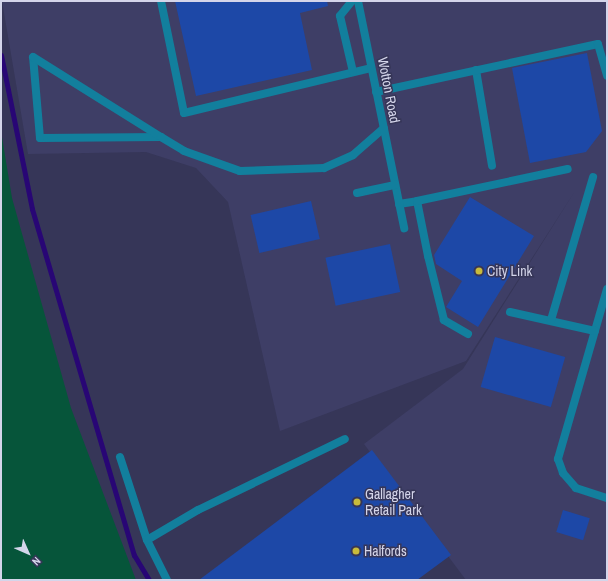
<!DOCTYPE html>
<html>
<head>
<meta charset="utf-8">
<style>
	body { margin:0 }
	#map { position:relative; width:608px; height:581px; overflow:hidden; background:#363658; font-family:"Archivo Narrow",sans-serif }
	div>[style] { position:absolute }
	.built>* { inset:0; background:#3e3e66 }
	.green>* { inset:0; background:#06553a }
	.stream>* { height:5px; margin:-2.5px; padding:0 2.5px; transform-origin:2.5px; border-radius:2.5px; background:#280675 }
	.building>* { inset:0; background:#1d48a7; transform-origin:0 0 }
	.lane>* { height:8px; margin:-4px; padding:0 4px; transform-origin:4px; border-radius:4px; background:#127f9d }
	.street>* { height:8px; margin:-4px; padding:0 4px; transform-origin:4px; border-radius:4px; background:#127f9d }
	.dots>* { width:11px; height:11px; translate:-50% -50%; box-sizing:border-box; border:2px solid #363658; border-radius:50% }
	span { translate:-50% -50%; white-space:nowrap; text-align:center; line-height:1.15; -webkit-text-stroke:3px #363658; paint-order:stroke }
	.street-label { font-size:14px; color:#d4d5ea }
	.poi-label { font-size:14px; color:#d4d5ea }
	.left { translate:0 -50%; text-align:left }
	.frame { position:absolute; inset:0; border:2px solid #d4d5ea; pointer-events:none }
	.north { position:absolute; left:8px; top:533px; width:40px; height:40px; -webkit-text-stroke:3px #363658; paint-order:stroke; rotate:135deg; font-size:11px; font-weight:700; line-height:16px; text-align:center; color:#d4d5ea }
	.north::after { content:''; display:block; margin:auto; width:14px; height:18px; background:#d4d5ea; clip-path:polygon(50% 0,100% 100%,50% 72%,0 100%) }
</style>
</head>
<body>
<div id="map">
	<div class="built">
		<i style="clip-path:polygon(2px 1px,607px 1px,607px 580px,466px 580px,364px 444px,463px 369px,575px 191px,466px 361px,280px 431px,228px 202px,196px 168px,146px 152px,28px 154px)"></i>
	</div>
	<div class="green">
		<i style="clip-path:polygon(1px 131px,12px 198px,71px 408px,136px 580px,1px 580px)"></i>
	</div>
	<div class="stream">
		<i style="left:1px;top:55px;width:157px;rotate:78.6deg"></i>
		<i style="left:32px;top:209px;width:361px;rotate:73.6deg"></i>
		<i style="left:134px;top:555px;width:29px;rotate:59deg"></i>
	</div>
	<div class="building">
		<i style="clip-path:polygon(175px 1px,327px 1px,328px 6px,300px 13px,312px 70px,196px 96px)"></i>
		<i style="clip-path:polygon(587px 53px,602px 131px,586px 152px,530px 163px,512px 68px)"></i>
		<i style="clip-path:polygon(470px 197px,534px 236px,478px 327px,446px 307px,462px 281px,436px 264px,434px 255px)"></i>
		<i style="left:311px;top:201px;width:39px;height:62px;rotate:77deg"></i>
		<i style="left:390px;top:244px;width:49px;height:66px;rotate:78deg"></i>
		<i style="left:495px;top:337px;width:73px;height:52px;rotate:16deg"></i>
		<i style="clip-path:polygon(372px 450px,451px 555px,417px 580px,199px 580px)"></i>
		<i style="left:563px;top:510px;width:28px;height:23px;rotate:17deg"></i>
	</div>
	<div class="lane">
		<i style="left:161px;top:1px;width:114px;rotate:78.4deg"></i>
		<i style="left:184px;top:113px;width:192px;rotate:-13.5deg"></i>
		<i style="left:352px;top:1px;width:19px;rotate:129deg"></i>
		<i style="left:340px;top:16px;width:57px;rotate:76.9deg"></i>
		<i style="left:476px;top:70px;width:97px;rotate:80.5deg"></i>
		<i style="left:376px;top:92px;width:227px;rotate:-12.2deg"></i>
		<i style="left:598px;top:44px;width:33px;rotate:74deg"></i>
		<i style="left:161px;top:137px;width:121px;rotate:179.5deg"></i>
		<i style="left:40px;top:138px;width:81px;rotate:-94.9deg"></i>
		<i style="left:33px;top:57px;width:151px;rotate:32deg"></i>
		<i style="left:161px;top:137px;width:27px;rotate:31deg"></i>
		<i style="left:184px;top:151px;width:59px;rotate:19.7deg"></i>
		<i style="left:240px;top:171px;width:84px;rotate:-2deg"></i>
		<i style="left:324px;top:168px;width:32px;rotate:-24deg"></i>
		<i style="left:353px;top:155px;width:41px;rotate:-41.1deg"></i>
		<i style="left:399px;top:204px;width:18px;rotate:-9deg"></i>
		<i style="left:607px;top:289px;width:177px;rotate:106.1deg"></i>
		<i style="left:558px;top:459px;width:15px;rotate:70deg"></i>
		<i style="left:563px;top:473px;width:20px;rotate:49deg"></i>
		<i style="left:576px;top:488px;width:33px;rotate:18deg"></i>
		<i style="left:510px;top:312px;width:87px;rotate:12.6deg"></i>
		<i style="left:551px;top:320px;width:149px;rotate:-73.6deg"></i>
		<i style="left:468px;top:334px;width:28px;rotate:-150deg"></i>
		<i style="left:444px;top:320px;width:66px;rotate:-104deg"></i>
		<i style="left:428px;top:256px;width:56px;rotate:-101.3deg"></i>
		<i style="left:417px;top:201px;width:154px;rotate:-12deg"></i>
		<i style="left:120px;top:457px;width:87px;rotate:72deg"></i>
		<i style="left:147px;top:540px;width:45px;rotate:63.4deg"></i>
		<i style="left:147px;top:540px;width:59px;rotate:-30.5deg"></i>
		<i style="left:198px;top:510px;width:163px;rotate:-25.8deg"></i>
	</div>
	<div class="street">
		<i style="left:358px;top:1px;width:232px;rotate:78.5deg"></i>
		<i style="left:357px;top:193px;width:39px;rotate:-12deg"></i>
	</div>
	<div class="dots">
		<i style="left:479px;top:271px;background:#c8bb3b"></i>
		<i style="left:357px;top:502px;background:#c8bb3b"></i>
		<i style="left:356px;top:551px;background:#c8bb3b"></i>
	</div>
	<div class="street-label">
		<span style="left:389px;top:90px;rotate:79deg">Wotton Road</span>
	</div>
	<div class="poi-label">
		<span class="left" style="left:487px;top:271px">City Link</span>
		<span class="left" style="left:365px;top:502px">Gallagher<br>Retail Park</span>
		<span class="left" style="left:364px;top:551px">Halfords</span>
	</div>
	<div class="frame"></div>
	<div class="north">N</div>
</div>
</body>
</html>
